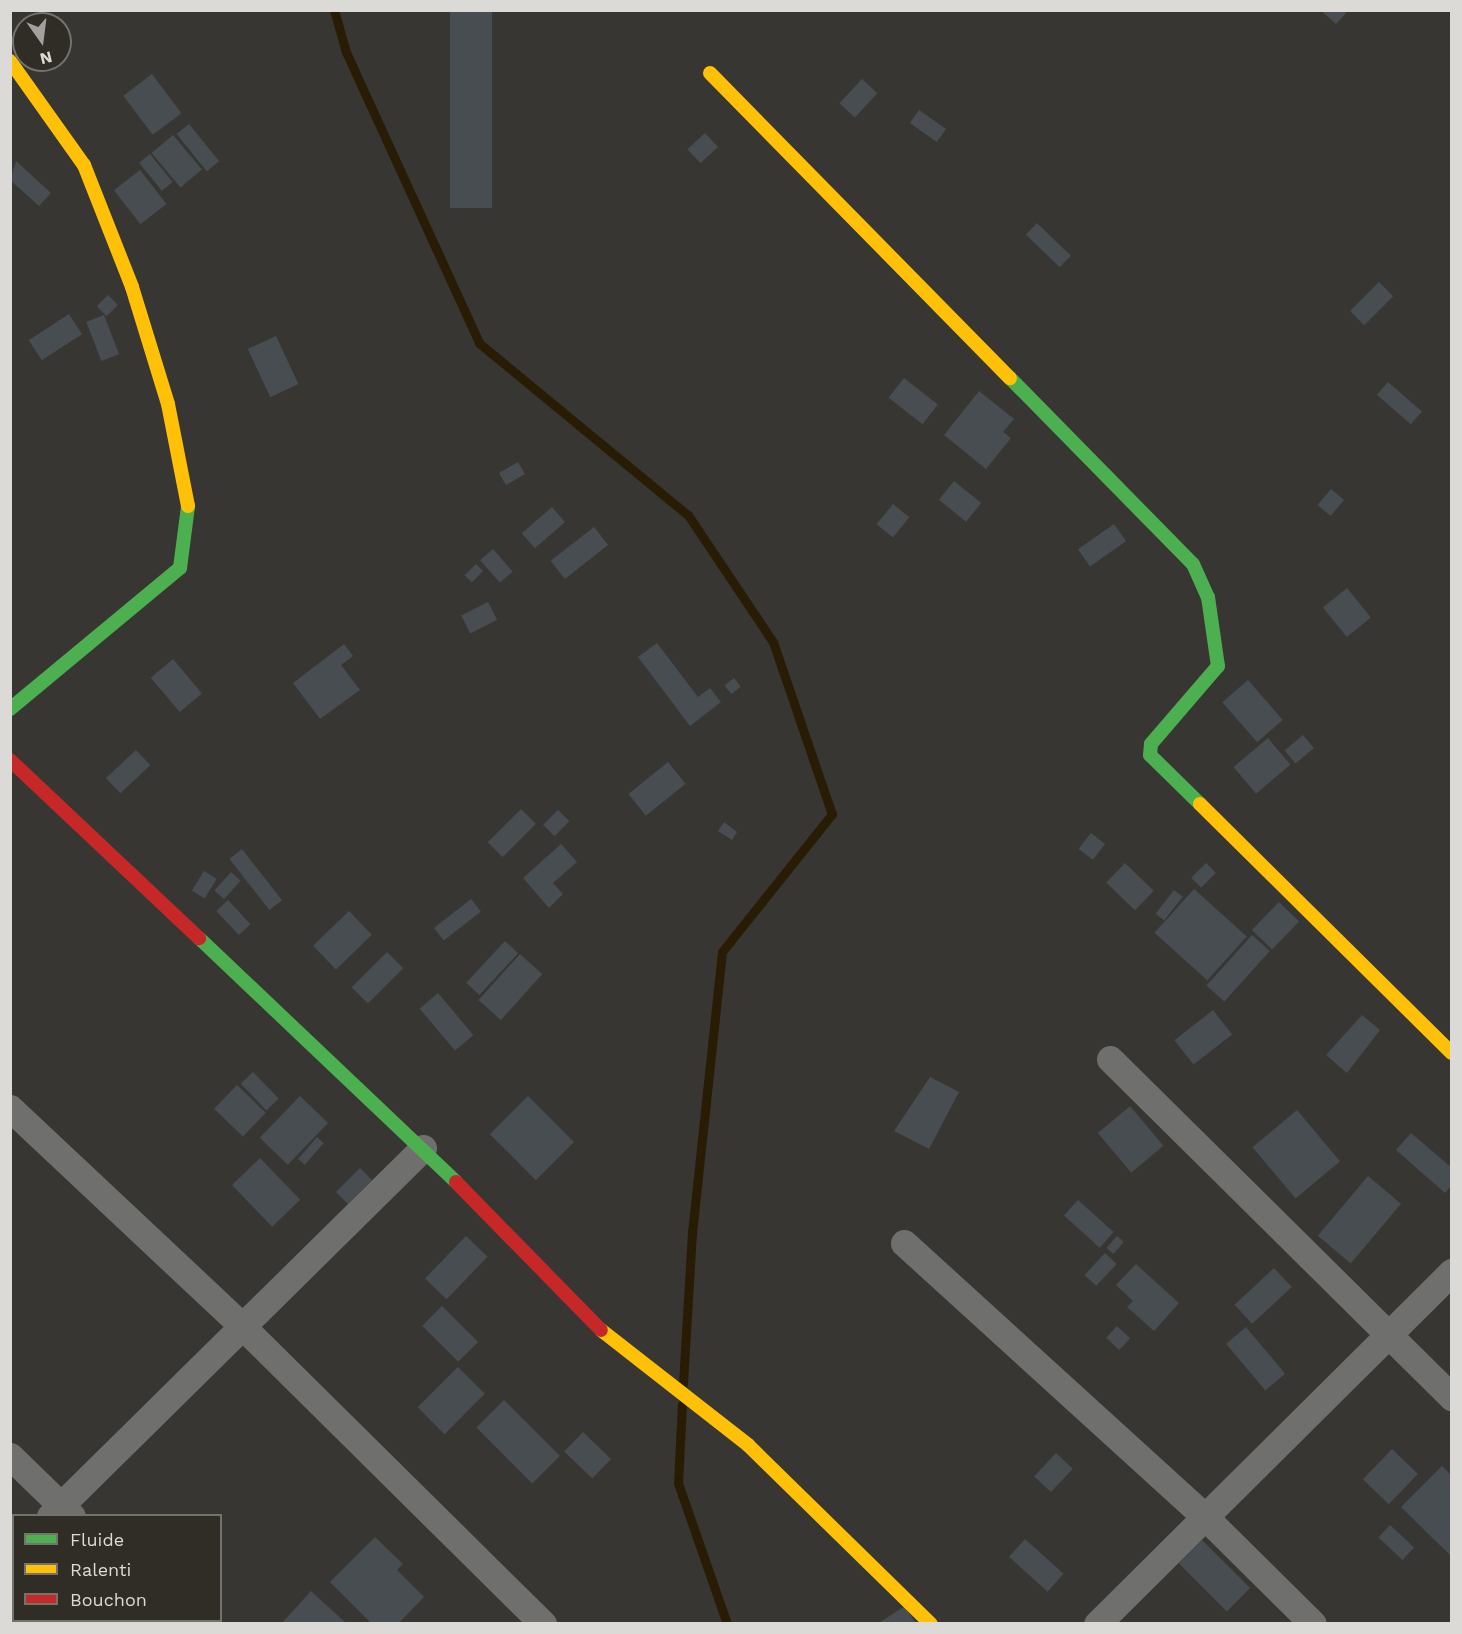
<!DOCTYPE html>
<html>
<head>
<meta charset="utf-8">
<style>
	body { margin:0 }
	#map { position:relative; width:1462px; height:1634px; overflow:hidden; background:#373632; font-family:"Work Sans",sans-serif }
	div>[style] { position:absolute }
	.stream>* { height:9px; margin:-4.5px; padding:0 4.5px; transform-origin:4.5px; border-radius:4.5px; background:#281d04 }
	.building>* { inset:0; background:#474d51; transform-origin:0 0 }
	.street>* { height:27px; margin:-13.5px; padding:0 13.5px; transform-origin:13.5px; border-radius:13.5px; background:#6f6f6e }
	.fast>* { height:14px; margin:-7px; padding:0 7px; transform-origin:7px; border-radius:7px; background:#4caf50 }
	.slow>* { height:14px; margin:-7px; padding:0 7px; transform-origin:7px; border-radius:7px; background:#ffc107 }
	.jam>* { height:14px; margin:-7px; padding:0 7px; transform-origin:7px; border-radius:7px; background:#c62828 }
	span { translate:-50% -50%; white-space:nowrap; text-align:center; line-height:1.15; -webkit-text-stroke:4.5px #2f2d26; paint-order:stroke }
	.frame { position:absolute; inset:0; border:12px solid #dcdad6; pointer-events:none }
	.legend { position:absolute; left:12px; top:1514px; width:210px; height:108px; box-sizing:border-box; background:#2f2d26; border:2px solid #74726c; margin:0; padding:8px 10px; list-style:none; font-size:18px; color:#dcdad6 }
	.legend li { display:flex; align-items:center; gap:12px; height:30px }
	.legend b { width:30px; border:2px solid #74726c }
	.north { position:absolute; left:12px; top:12px; width:60px; height:60px; box-sizing:border-box; background:#2f2d26; border:2px solid #74726c; border-radius:50%; rotate:166deg; font-size:16px; font-weight:700; line-height:24px; text-align:center; color:#dcdad6 }
	.north::after { content:''; display:block; margin:auto; width:21px; height:27px; background:#a2a19d; clip-path:polygon(50% 0,100% 100%,50% 72%,0 100%) }
</style>
</head>
<body>
<div id="map">
	<div class="stream">
		<i style="left:334px;top:10px;width:44px;rotate:74.1deg"></i>
		<i style="left:346px;top:52px;width:320px;rotate:65.4deg"></i>
		<i style="left:479px;top:343px;width:271px;rotate:39.5deg"></i>
		<i style="left:688px;top:515px;width:153px;rotate:56.2deg"></i>
		<i style="left:773px;top:642px;width:182px;rotate:71.1deg"></i>
		<i style="left:832px;top:814px;width:176px;rotate:128.6deg"></i>
		<i style="left:722px;top:952px;width:282px;rotate:96.1deg"></i>
		<i style="left:692px;top:1232px;width:152px;rotate:93.4deg"></i>
		<i style="left:682px;top:1404px;width:79px;rotate:92.9deg"></i>
		<i style="left:678px;top:1483px;width:149px;rotate:70.8deg"></i>
	</div>
	<div class="building">
		<i style="left:450px;top:10px;width:42px;height:198px"></i>
		<i style="clip-path:polygon(1320px 10px,1343px 10px,1346px 13px,1336px 24px)"></i>
		<i style="left:152px;top:74px;width:49px;height:36px;rotate:53deg"></i>
		<i style="left:862px;top:79px;width:21px;height:33px;rotate:43deg"></i>
		<i style="left:919px;top:110px;width:33px;height:16px;rotate:35deg"></i>
		<i style="left:189px;top:124px;width:48px;height:16px;rotate:51deg"></i>
		<i style="left:705px;top:133px;width:19px;height:24px;rotate:47deg"></i>
		<i style="left:173px;top:135px;width:45px;height:28px;rotate:50deg"></i>
		<i style="left:150px;top:154px;width:36px;height:14px;rotate:51deg"></i>
		<i style="clip-path:polygon(16px 161px,51px 193px,39px 206px,10px 180px)"></i>
		<i style="left:140px;top:170px;width:43px;height:33px;rotate:52deg"></i>
		<i style="left:1037px;top:223px;width:47px;height:16px;rotate:44deg"></i>
		<i style="left:1379px;top:282px;width:20px;height:41px;rotate:45deg"></i>
		<i style="left:108px;top:295px;width:14px;height:16px;rotate:45deg"></i>
		<i style="left:69px;top:314px;width:24px;height:48px;rotate:57deg"></i>
		<i style="left:104px;top:315px;width:42px;height:19px;rotate:69deg"></i>
		<i style="left:276px;top:336px;width:53px;height:31px;rotate:65deg"></i>
		<i style="left:904px;top:378px;width:43px;height:25px;rotate:38deg"></i>
		<i style="left:1388px;top:382px;width:45px;height:17px;rotate:41deg"></i>
		<i style="clip-path:polygon(979px 391px,1014px 419px,1003px 432px,1011px 438px,986px 469px,944px 435px)"></i>
		<i style="left:518px;top:462px;width:14px;height:22px;rotate:60deg"></i>
		<i style="left:954px;top:481px;width:35px;height:24px;rotate:39deg"></i>
		<i style="left:1331px;top:489px;width:17px;height:21px;rotate:40deg"></i>
		<i style="left:893px;top:504px;width:21px;height:26px;rotate:39deg"></i>
		<i style="left:552px;top:507px;width:20px;height:40px;rotate:49deg"></i>
		<i style="left:1114px;top:524px;width:21px;height:44px;rotate:55deg"></i>
		<i style="left:594px;top:527px;width:23px;height:55px;rotate:52deg"></i>
		<i style="left:493px;top:549px;width:30px;height:17px;rotate:49deg"></i>
		<i style="left:476px;top:564px;width:10px;height:16px;rotate:45deg"></i>
		<i style="left:1347px;top:588px;width:38px;height:31px;rotate:51deg"></i>
		<i style="left:488px;top:602px;width:20px;height:30px;rotate:63deg"></i>
		<i style="clip-path:polygon(657px 643px,698px 697px,710px 688px,721px 702px,690px 726px,638px 657px)"></i>
		<i style="clip-path:polygon(344px 644px,353px 656px,341px 665px,360px 690px,320px 719px,293px 683px)"></i>
		<i style="left:173px;top:659px;width:45px;height:29px;rotate:50deg"></i>
		<i style="left:734px;top:678px;width:11px;height:12px;rotate:52deg"></i>
		<i style="left:1248px;top:680px;width:53px;height:34px;rotate:49deg"></i>
		<i style="left:1303px;top:735px;width:17px;height:24px;rotate:50deg"></i>
		<i style="left:1268px;top:738px;width:35px;height:45px;rotate:50deg"></i>
		<i style="left:136px;top:750px;width:21px;height:41px;rotate:47deg"></i>
		<i style="left:668px;top:762px;width:28px;height:51px;rotate:51deg"></i>
		<i style="left:521px;top:809px;width:21px;height:47px;rotate:45deg"></i>
		<i style="left:558px;top:810px;width:16px;height:21px;rotate:45deg"></i>
		<i style="clip-path:polygon(724px 822px,737px 832px,732px 840px,718px 831px)"></i>
		<i style="left:1091px;top:833px;width:18px;height:20px;rotate:38deg"></i>
		<i style="clip-path:polygon(561px 844px,577px 862px,553px 883px,563px 894px,549px 908px,523px 878px)"></i>
		<i style="left:242px;top:849px;width:65px;height:16px;rotate:52deg"></i>
		<i style="left:1125px;top:863px;width:40px;height:27px;rotate:44deg"></i>
		<i style="left:1206px;top:863px;width:14px;height:21px;rotate:45deg"></i>
		<i style="left:204px;top:871px;width:15px;height:23px;rotate:32deg"></i>
		<i style="left:231px;top:872px;width:13px;height:25px;rotate:42deg"></i>
		<i style="left:1194px;top:889px;width:71px;height:59px;rotate:42deg"></i>
		<i style="left:1174px;top:890px;width:11px;height:30px;rotate:38deg"></i>
		<i style="left:471px;top:899px;width:16px;height:47px;rotate:52deg"></i>
		<i style="left:228px;top:900px;width:33px;height:16px;rotate:47deg"></i>
		<i style="left:1279px;top:902px;width:28px;height:39px;rotate:44deg"></i>
		<i style="left:349px;top:911px;width:33px;height:50px;rotate:46deg"></i>
		<i style="left:1252px;top:935px;width:24px;height:68px;rotate:42deg"></i>
		<i style="left:505px;top:941px;width:18px;height:57px;rotate:43deg"></i>
		<i style="left:387px;top:952px;width:23px;height:50px;rotate:45deg"></i>
		<i style="left:520px;top:954px;width:30px;height:62px;rotate:42deg"></i>
		<i style="left:438px;top:993px;width:55px;height:24px;rotate:50deg"></i>
		<i style="left:1213px;top:1010px;width:31px;height:49px;rotate:52deg"></i>
		<i style="clip-path:polygon(1362px 1015px,1380px 1030px,1347px 1073px,1326px 1055px)"></i>
		<i style="left:253px;top:1072px;width:37px;height:17px;rotate:46deg"></i>
		<i style="clip-path:polygon(930px 1077px,959px 1092px,929px 1149px,894px 1131px)"></i>
		<i style="left:237px;top:1085px;width:40px;height:33px;rotate:44deg"></i>
		<i style="left:300px;top:1096px;width:39px;height:58px;rotate:44deg"></i>
		<i style="left:528px;top:1096px;width:65px;height:54px;rotate:45deg"></i>
		<i style="left:1130px;top:1106px;width:52px;height:42px;rotate:50deg"></i>
		<i style="left:1297px;top:1110px;width:67px;height:58px;rotate:50deg"></i>
		<i style="clip-path:polygon(1411px 1133px,1452px 1168px,1452px 1185px,1445px 1193px,1396px 1150px)"></i>
		<i style="left:317px;top:1137px;width:9px;height:29px;rotate:41deg"></i>
		<i style="left:260px;top:1158px;width:58px;height:39px;rotate:46deg"></i>
		<i style="left:360px;top:1168px;width:17px;height:34px;rotate:45deg"></i>
		<i style="left:1368px;top:1176px;width:43px;height:78px;rotate:40deg"></i>
		<i style="left:1078px;top:1200px;width:48px;height:21px;rotate:42deg"></i>
		<i style="left:466px;top:1236px;width:30px;height:59px;rotate:44deg"></i>
		<i style="left:1117px;top:1236px;width:9px;height:16px;rotate:41deg"></i>
		<i style="left:1105px;top:1253px;width:16px;height:30px;rotate:43deg"></i>
		<i style="clip-path:polygon(1136px 1264px,1179px 1303px,1154px 1331px,1127px 1307px,1133px 1301px,1116px 1285px)"></i>
		<i style="left:1274px;top:1268px;width:26px;height:54px;rotate:47deg"></i>
		<i style="left:442px;top:1306px;width:51px;height:28px;rotate:45deg"></i>
		<i style="left:1117px;top:1326px;width:18px;height:16px;rotate:43deg"></i>
		<i style="left:1246px;top:1327px;width:61px;height:26px;rotate:50deg"></i>
		<i style="left:458px;top:1367px;width:38px;height:57px;rotate:45deg"></i>
		<i style="left:504px;top:1400px;width:79px;height:39px;rotate:45deg"></i>
		<i style="left:583px;top:1432px;width:39px;height:27px;rotate:44deg"></i>
		<i style="left:1392px;top:1449px;width:36px;height:42px;rotate:44deg"></i>
		<i style="left:1056px;top:1453px;width:23px;height:32px;rotate:43deg"></i>
		<i style="clip-path:polygon(1442px 1466px,1452px 1476px,1452px 1557px,1401px 1507px)"></i>
		<i style="left:1390px;top:1525px;width:33px;height:17px;rotate:43deg"></i>
		<i style="clip-path:polygon(375px 1537px,403px 1564px,397px 1570px,424px 1597px,398px 1624px,372px 1624px,330px 1582px)"></i>
		<i style="left:1025px;top:1539px;width:52px;height:24px;rotate:42deg"></i>
		<i style="left:1202px;top:1540px;width:68px;height:33px;rotate:45deg"></i>
		<i style="clip-path:polygon(311px 1591px,347px 1624px,281px 1624px)"></i>
		<i style="clip-path:polygon(905px 1606px,916px 1624px,877px 1624px)"></i>
	</div>
	<div class="street">
		<i style="left:1110px;top:1059px;width:481px;rotate:44.7deg"></i>
		<i style="left:10px;top:1108px;width:317px;rotate:43.2deg"></i>
		<i style="left:241px;top:1325px;width:425px;rotate:44.7deg"></i>
		<i style="left:904px;top:1243px;width:406px;rotate:42.3deg"></i>
		<i style="left:1204px;top:1516px;width:153px;rotate:44.7deg"></i>
		<i style="left:10px;top:1456px;width:86px;rotate:44.1deg"></i>
		<i style="left:50px;top:1516px;width:524px;rotate:-44.61deg"></i>
		<i style="left:10px;top:1553px;width:5px;rotate:-37deg"></i>
		<i style="left:173px;top:1620px;width:5px;rotate:53deg"></i>
		<i style="left:1097px;top:1624px;width:500px;rotate:-44.8deg"></i>
	</div>
	<div class="fast">
		<i style="left:1010px;top:378px;width:261px;rotate:45.5deg"></i>
		<i style="left:1193px;top:564px;width:36px;rotate:66deg"></i>
		<i style="left:1208px;top:597px;width:70px;rotate:81.8deg"></i>
		<i style="left:1218px;top:666px;width:103px;rotate:130.7deg"></i>
		<i style="left:1151px;top:744px;width:11px;rotate:95deg"></i>
		<i style="left:1150px;top:755px;width:70px;rotate:44.4deg"></i>
		<i style="left:10px;top:709px;width:221px;rotate:-39.7deg"></i>
		<i style="left:180px;top:568px;width:63px;rotate:-82.6deg"></i>
		<i style="left:199px;top:938px;width:354px;rotate:43.5deg"></i>
	</div>
	<div class="slow">
		<i style="left:10px;top:61px;width:128px;rotate:54.6deg"></i>
		<i style="left:84px;top:165px;width:131px;rotate:68.5deg"></i>
		<i style="left:132px;top:287px;width:122px;rotate:72.9deg"></i>
		<i style="left:168px;top:404px;width:104px;rotate:78.9deg"></i>
		<i style="left:710px;top:73px;width:428px;rotate:45.5deg"></i>
		<i style="left:1200px;top:804px;width:354px;rotate:44.7deg"></i>
		<i style="left:601px;top:1330px;width:187px;rotate:38deg"></i>
		<i style="left:748px;top:1445px;width:256px;rotate:44.4deg"></i>
	</div>
	<div class="jam">
		<i style="left:10px;top:760px;width:260px;rotate:43.3deg"></i>
		<i style="left:456px;top:1182px;width:207px;rotate:45.6deg"></i>
	</div>
	<div class="frame"></div>
	<ul class="legend">
	<li><b style="height:8px;background:#4caf50"></b>Fluide</li>
	<li><b style="height:8px;background:#ffc107"></b>Ralenti</li>
	<li><b style="height:8px;background:#c62828"></b>Bouchon</li>
	</ul>
	<div class="north">N</div>
</div>
</body>
</html>
